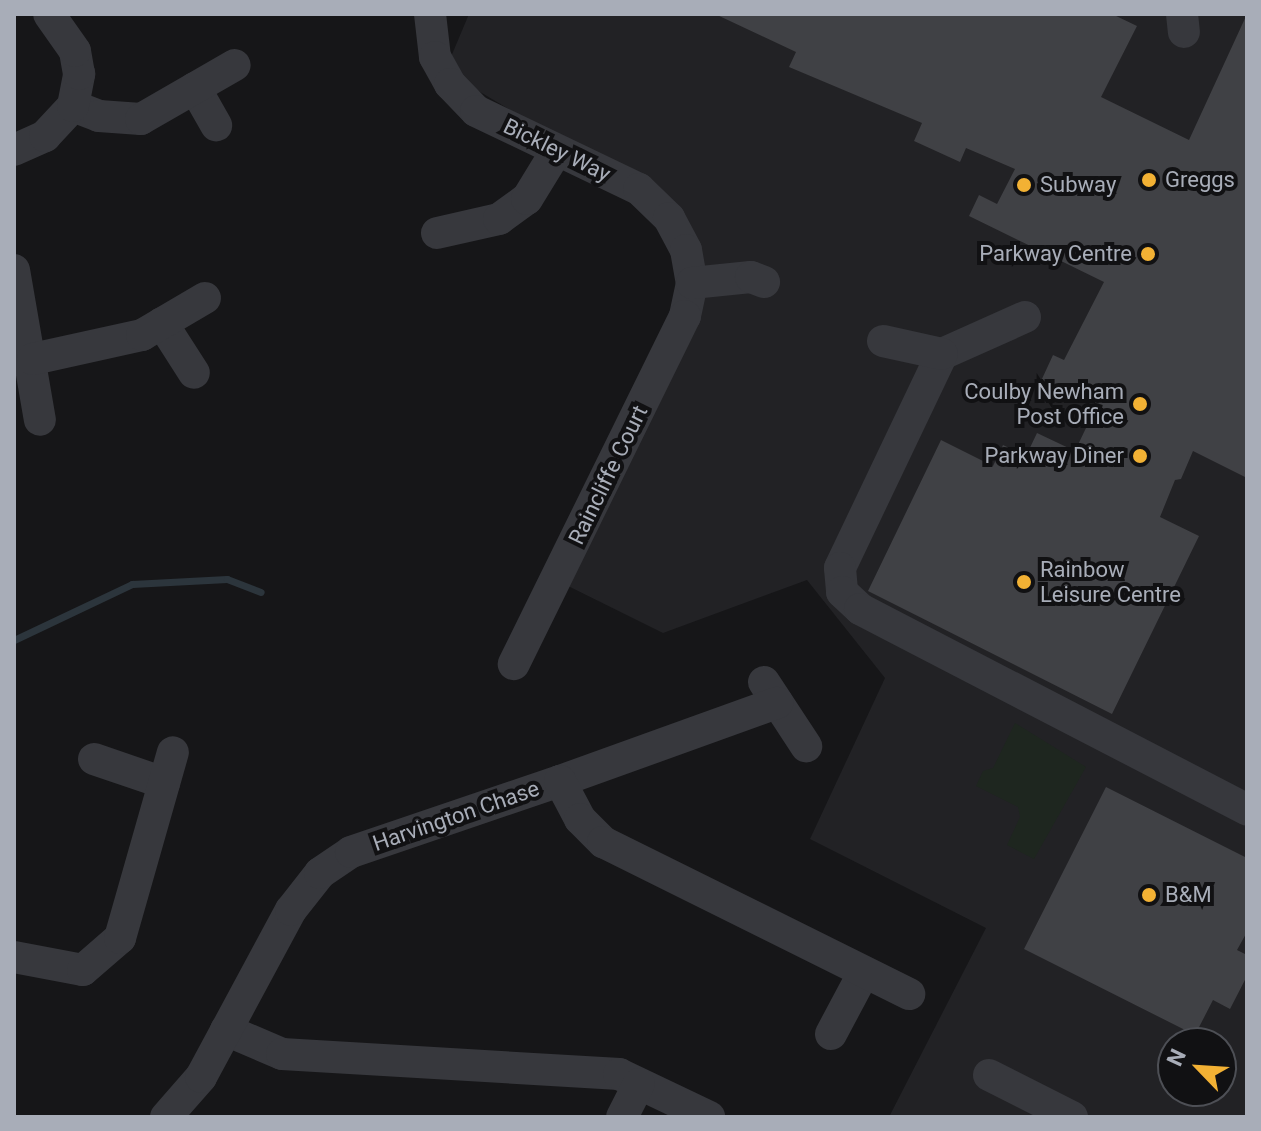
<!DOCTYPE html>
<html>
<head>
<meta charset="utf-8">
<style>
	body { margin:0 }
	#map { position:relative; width:1261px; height:1131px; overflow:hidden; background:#161618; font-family:Roboto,sans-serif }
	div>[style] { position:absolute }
	.built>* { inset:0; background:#222225 }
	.green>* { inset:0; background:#1e261f }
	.stream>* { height:7px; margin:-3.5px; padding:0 3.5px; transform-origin:3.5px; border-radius:3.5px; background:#2c353c }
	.building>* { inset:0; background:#404145 }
	.minor>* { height:32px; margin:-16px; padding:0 16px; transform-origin:16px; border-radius:16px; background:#37383d }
	.dots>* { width:22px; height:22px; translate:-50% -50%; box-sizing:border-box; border:4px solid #111113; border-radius:50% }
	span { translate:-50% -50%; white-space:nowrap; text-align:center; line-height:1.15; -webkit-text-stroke:8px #111113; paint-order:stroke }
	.street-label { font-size:22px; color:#a8adb8 }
	.poi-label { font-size:22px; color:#a8adb8 }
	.left { translate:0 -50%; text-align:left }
	.right { translate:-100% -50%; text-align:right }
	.frame { position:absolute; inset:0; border:16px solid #a8adb8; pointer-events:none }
	.north { position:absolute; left:1157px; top:1027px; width:80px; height:80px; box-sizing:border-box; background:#111113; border:2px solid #4d4f55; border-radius:50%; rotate:295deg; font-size:22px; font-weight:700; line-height:32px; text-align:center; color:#a8adb8 }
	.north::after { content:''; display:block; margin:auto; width:28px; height:36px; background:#f2b134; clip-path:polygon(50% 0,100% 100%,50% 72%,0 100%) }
</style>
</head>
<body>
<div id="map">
	<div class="built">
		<i style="clip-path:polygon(evenodd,469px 14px,1247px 14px,1247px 1117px,889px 1117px,986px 928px,810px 839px,885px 678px,807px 580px,663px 633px,560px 582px,670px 356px,689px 248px,640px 187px,445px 71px,469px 14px,1173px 1043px,1221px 1043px,1221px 1091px,1173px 1091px,1173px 1043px)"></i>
	</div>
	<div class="green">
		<i style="clip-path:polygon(1015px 723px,1086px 767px,1034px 859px,1007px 845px,1020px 817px,1018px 807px,976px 786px,983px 771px,993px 768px)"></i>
	</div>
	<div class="stream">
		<i style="left:14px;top:640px;width:131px;rotate:-25.4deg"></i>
		<i style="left:132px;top:584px;width:95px;rotate:-3deg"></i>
		<i style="left:227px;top:579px;width:36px;rotate:21deg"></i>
	</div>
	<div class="building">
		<i style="clip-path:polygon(715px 14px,1112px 14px,1137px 26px,1101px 97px,1189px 140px,1247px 14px,1247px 478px,1193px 451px,1181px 479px,1175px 480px,1160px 517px,1199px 536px,1112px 714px,868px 591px,941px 440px,993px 466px,1003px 445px,1026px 456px,1037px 433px,1075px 451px,1096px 407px,1041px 381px,1053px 355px,1064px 360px,1104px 282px,969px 216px,979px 195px,997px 204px,1015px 169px,966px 148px,960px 162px,914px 141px,922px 123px,789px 67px,796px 52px)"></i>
		<i style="clip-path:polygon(1106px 787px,1247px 858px,1247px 932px,1237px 950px,1247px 955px,1247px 976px,1230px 1009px,1213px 1000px,1195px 1035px,1024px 949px)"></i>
	</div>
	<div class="minor">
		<i style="left:430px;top:14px;width:43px;rotate:83.4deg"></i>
		<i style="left:435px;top:57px;width:31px;rotate:61deg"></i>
		<i style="left:450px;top:84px;width:37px;rotate:46deg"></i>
		<i style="left:476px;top:111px;width:181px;rotate:25.6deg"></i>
		<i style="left:639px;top:189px;width:42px;rotate:44deg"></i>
		<i style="left:669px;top:218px;width:36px;rotate:62deg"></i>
		<i style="left:686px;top:250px;width:34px;rotate:80deg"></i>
		<i style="left:692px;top:283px;width:34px;rotate:102deg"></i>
		<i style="left:685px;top:316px;width:388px;rotate:116.2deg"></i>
		<i style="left:1182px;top:14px;width:18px;rotate:84deg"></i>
		<i style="left:195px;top:88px;width:43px;rotate:60.4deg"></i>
		<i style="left:73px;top:106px;width:28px;rotate:21deg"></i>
		<i style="left:99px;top:116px;width:42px;rotate:4.1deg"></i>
		<i style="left:141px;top:119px;width:108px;rotate:-29.9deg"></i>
		<i style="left:14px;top:150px;width:34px;rotate:-24deg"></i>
		<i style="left:45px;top:136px;width:41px;rotate:-47deg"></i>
		<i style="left:73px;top:106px;width:33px;rotate:-79deg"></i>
		<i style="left:79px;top:74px;width:23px;rotate:-100deg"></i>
		<i style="left:75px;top:51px;width:45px;rotate:-125.1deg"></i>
		<i style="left:437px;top:233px;width:64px;rotate:-12.7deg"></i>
		<i style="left:499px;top:219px;width:34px;rotate:-36deg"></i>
		<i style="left:527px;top:199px;width:57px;rotate:-58.5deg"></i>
		<i style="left:14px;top:270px;width:152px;rotate:80.2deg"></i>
		<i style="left:692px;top:283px;width:59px;rotate:-5.8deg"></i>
		<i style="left:751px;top:277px;width:14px;rotate:21deg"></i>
		<i style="left:1025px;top:317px;width:91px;rotate:156deg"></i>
		<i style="left:942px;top:354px;width:237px;rotate:115.5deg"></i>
		<i style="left:840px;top:568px;width:24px;rotate:85deg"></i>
		<i style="left:842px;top:592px;width:25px;rotate:43deg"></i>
		<i style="left:860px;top:609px;width:436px;rotate:27.4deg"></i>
		<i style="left:162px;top:323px;width:59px;rotate:57.4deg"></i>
		<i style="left:883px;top:341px;width:60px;rotate:12.4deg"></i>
		<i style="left:33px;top:359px;width:112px;rotate:-12.4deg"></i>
		<i style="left:142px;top:335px;width:73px;rotate:-30.4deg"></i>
		<i style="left:764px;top:682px;width:77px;rotate:56.7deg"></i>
		<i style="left:94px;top:759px;width:74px;rotate:18.9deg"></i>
		<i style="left:560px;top:781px;width:231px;rotate:-19.8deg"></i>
		<i style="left:14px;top:957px;width:70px;rotate:10.7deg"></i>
		<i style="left:83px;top:970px;width:49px;rotate:-40.9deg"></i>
		<i style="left:120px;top:938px;width:193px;rotate:-74.1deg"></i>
		<i style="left:226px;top:1030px;width:61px;rotate:23.2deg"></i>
		<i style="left:282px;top:1054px;width:338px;rotate:3.4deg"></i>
		<i style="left:619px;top:1074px;width:100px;rotate:25.5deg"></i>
		<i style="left:831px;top:1034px;width:70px;rotate:-62deg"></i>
		<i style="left:989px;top:1075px;width:93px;rotate:26.8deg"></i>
		<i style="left:166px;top:1117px;width:53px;rotate:-48.8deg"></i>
		<i style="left:201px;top:1077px;width:190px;rotate:-61.7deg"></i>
		<i style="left:291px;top:910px;width:47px;rotate:-51.9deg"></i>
		<i style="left:320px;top:873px;width:37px;rotate:-34deg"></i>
		<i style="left:351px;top:852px;width:221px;rotate:-18.8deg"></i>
		<i style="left:560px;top:781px;width:43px;rotate:62.2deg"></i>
		<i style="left:580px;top:819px;width:33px;rotate:45deg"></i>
		<i style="left:603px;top:842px;width:342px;rotate:26.4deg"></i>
		<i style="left:622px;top:1117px;width:37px;rotate:-63deg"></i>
	</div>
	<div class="dots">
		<i style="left:1149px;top:180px;background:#f2b134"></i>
		<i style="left:1024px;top:185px;background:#f2b134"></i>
		<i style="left:1148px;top:254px;background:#f2b134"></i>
		<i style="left:1140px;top:404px;background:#f2b134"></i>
		<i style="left:1140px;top:456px;background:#f2b134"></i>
		<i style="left:1024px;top:582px;background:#f2b134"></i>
		<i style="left:1149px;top:895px;background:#f2b134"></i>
	</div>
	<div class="street-label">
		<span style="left:557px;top:150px;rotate:26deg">Bickley Way</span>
		<span style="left:608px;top:475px;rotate:-64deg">Raincliffe Court</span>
		<span style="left:456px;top:816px;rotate:-19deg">Harvington Chase</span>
	</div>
	<div class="poi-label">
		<span class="left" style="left:1165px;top:180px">Greggs</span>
		<span class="left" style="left:1040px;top:185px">Subway</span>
		<span class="right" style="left:1132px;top:254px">Parkway Centre</span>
		<span class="right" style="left:1124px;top:404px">Coulby Newham<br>Post Office</span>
		<span class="right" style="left:1124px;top:456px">Parkway Diner</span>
		<span class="left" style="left:1040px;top:582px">Rainbow<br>Leisure Centre</span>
		<span class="left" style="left:1165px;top:895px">B&amp;M</span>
	</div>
	<div class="frame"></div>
	<div class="north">N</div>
</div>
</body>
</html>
